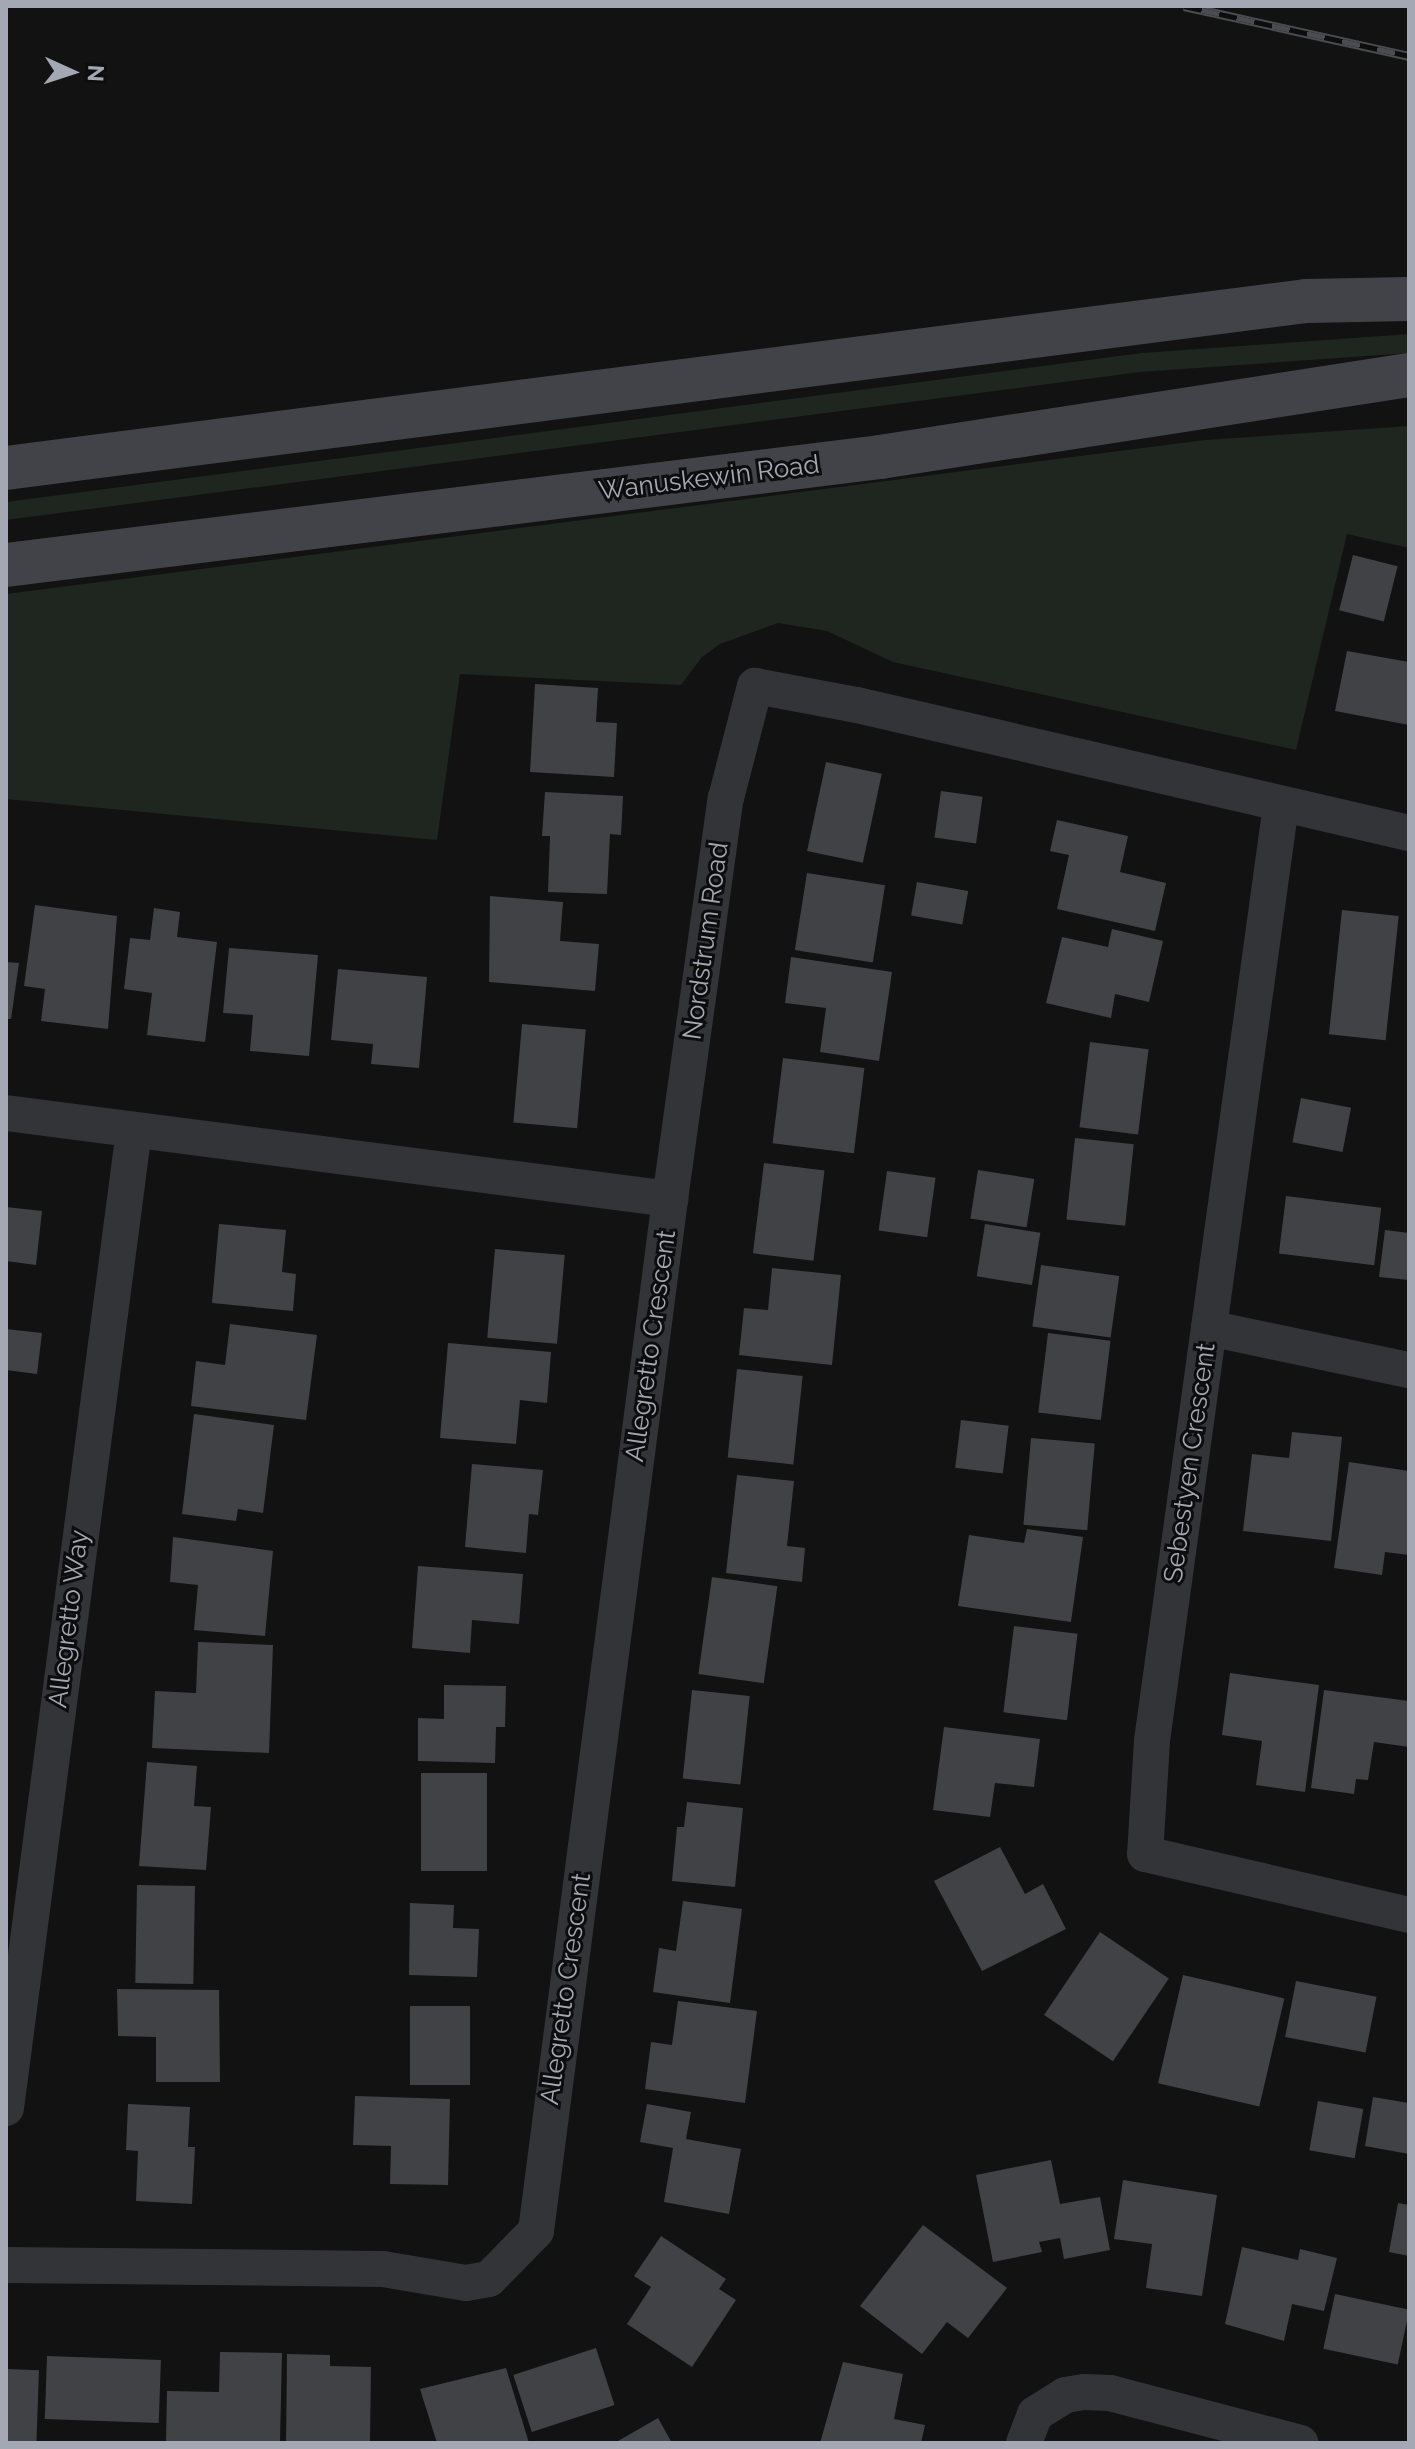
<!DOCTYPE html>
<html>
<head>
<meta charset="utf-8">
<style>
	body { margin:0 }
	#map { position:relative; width:1415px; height:2449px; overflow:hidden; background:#121213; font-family:Raleway,sans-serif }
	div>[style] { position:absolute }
	.green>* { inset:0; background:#1e261f }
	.building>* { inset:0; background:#414246; transform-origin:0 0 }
	.minor>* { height:36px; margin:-18px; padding:0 18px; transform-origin:18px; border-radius:18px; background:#333438 }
	.secondary>* { height:44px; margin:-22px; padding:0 22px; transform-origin:22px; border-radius:22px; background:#414348 }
	.rail>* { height:9px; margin-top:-4.5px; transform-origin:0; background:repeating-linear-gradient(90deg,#0d0d0e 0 18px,#4a4c51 0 36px); box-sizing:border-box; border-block:2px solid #4a4c51 }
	span { translate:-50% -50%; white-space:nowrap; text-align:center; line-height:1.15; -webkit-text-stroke:6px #0d0d0e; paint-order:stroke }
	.street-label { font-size:26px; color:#a3a8b4 }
	.frame { position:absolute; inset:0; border:8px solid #a3a8b4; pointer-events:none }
	.north { position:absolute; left:32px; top:32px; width:80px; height:80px; -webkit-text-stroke:6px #0d0d0e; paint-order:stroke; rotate:93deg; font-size:22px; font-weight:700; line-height:32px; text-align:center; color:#a3a8b4 }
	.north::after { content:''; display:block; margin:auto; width:28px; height:36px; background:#a3a8b4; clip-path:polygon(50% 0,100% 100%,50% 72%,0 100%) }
</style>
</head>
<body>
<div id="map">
	<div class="green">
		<i style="clip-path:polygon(1409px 334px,1409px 353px,1140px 372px,6px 520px,6px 502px,1142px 353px)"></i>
		<i style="clip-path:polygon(1409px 426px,1409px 548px,1347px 534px,1296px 750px,893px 662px,827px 631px,778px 623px,720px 644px,702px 657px,681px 685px,460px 674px,437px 840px,6px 799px,6px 594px,1205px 440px)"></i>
	</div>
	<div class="building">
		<i style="left:1353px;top:555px;width:46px;height:57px;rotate:14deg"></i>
		<i style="clip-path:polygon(1347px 651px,1409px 662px,1409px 725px,1335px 711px)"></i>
		<i style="clip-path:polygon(535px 684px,598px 688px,596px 722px,617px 723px,614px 777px,530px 772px)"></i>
		<i style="left:826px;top:762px;width:57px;height:91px;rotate:12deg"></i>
		<i style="left:941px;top:791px;width:42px;height:47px;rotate:8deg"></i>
		<i style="clip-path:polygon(545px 792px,623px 796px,621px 835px,610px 834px,607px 894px,548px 892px,550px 836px,542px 836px)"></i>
		<i style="clip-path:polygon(1057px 820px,1128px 836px,1120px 872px,1166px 883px,1155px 931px,1057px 909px,1069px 855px,1050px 851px)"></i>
		<i style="left:807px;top:873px;width:79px;height:78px;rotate:9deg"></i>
		<i style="left:917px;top:882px;width:52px;height:34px;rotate:10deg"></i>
		<i style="clip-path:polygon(490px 896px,563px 902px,560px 941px,599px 944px,595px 991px,489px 982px)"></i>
		<i style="clip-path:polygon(35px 905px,117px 916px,108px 1029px,41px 1021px,45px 989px,24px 986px)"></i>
		<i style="clip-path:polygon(154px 908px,180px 912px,177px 937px,217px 942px,205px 1042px,147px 1035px,152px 993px,124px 989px,130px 938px,150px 940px)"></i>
		<i style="left:1342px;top:910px;width:57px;height:125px;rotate:6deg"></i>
		<i style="clip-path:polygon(1112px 929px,1163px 941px,1149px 1002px,1115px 994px,1111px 1018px,1046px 1003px,1062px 937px,1108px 947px)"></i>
		<i style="clip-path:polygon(229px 948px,318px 955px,309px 1056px,250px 1051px,253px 1015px,223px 1013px)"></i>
		<i style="clip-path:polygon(791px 957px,892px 972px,879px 1061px,820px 1052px,826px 1008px,785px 1003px)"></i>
		<i style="clip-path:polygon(6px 962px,19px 963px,11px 1019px,6px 1019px)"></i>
		<i style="clip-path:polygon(338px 969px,427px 977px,419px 1068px,371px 1064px,373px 1044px,331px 1040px)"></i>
		<i style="left:522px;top:1024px;width:64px;height:99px;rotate:5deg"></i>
		<i style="left:1090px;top:1042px;width:59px;height:86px;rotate:7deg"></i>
		<i style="left:783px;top:1058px;width:82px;height:86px;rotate:7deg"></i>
		<i style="left:1301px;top:1098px;width:51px;height:45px;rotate:11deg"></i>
		<i style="left:1075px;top:1138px;width:59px;height:82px;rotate:6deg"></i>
		<i style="left:764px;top:1163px;width:61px;height:91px;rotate:7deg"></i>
		<i style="left:978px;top:1170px;width:57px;height:49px;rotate:9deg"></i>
		<i style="left:887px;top:1171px;width:49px;height:60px;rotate:8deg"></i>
		<i style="left:1286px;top:1196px;width:96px;height:58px;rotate:7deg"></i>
		<i style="clip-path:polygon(6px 1207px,42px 1211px,36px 1265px,6px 1261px)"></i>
		<i style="clip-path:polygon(219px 1224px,286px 1230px,282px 1272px,296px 1274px,293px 1311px,212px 1303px)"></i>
		<i style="left:985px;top:1224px;width:56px;height:53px;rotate:9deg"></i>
		<i style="clip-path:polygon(1385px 1230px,1409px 1233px,1409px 1280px,1379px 1277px)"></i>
		<i style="left:495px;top:1249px;width:70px;height:89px;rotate:5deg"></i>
		<i style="left:1041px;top:1265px;width:79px;height:62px;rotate:8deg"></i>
		<i style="clip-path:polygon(772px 1268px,841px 1275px,832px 1365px,739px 1355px,744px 1308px,768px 1310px)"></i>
		<i style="clip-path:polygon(230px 1324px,317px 1335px,306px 1420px,191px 1406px,196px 1361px,225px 1365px)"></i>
		<i style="clip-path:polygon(6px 1329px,42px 1333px,37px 1374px,6px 1370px)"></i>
		<i style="left:1048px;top:1333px;width:63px;height:80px;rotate:7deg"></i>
		<i style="clip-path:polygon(448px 1343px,551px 1352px,547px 1403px,520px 1400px,516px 1444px,440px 1438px)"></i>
		<i style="left:737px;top:1369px;width:66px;height:89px;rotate:6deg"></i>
		<i style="clip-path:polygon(194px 1414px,274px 1425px,263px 1513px,238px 1509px,236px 1521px,182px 1514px)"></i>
		<i style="left:961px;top:1420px;width:48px;height:48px;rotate:7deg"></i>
		<i style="clip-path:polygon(1292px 1432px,1342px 1437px,1331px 1541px,1243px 1531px,1252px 1454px,1289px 1458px)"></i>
		<i style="left:1031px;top:1438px;width:64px;height:87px;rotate:5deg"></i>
		<i style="clip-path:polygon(1349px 1462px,1409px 1471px,1409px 1555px,1385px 1552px,1382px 1575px,1334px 1568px)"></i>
		<i style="clip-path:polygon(472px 1464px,543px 1470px,538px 1515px,529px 1514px,526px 1553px,465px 1547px)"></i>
		<i style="clip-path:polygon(737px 1475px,794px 1481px,787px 1546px,805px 1548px,802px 1582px,726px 1573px)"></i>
		<i style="clip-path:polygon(1027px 1529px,1083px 1537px,1071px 1622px,958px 1606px,969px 1535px,1024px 1543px)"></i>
		<i style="clip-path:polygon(173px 1537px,273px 1551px,265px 1636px,194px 1630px,198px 1585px,170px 1582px)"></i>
		<i style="clip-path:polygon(418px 1566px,523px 1574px,519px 1624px,472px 1620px,470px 1653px,412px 1648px)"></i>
		<i style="left:712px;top:1577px;width:66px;height:98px;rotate:8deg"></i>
		<i style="left:1014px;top:1626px;width:64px;height:87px;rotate:7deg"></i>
		<i style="clip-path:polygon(198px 1642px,273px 1645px,269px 1753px,152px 1748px,155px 1691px,196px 1693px)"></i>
		<i style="clip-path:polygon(1230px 1673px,1319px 1685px,1305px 1792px,1256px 1785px,1262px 1741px,1222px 1735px)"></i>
		<i style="clip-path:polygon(444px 1685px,506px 1686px,505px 1727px,496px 1727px,495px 1763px,418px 1761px,418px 1718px,444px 1719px)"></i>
		<i style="left:692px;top:1690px;width:58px;height:89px;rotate:6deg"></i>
		<i style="clip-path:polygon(1324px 1690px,1409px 1701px,1409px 1747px,1374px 1742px,1368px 1780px,1356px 1779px,1354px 1794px,1311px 1788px)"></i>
		<i style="clip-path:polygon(944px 1727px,1040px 1739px,1034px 1787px,995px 1783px,990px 1817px,933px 1810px)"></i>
		<i style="clip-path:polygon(147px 1762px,197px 1766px,194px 1806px,211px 1807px,206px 1870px,139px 1866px)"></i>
		<i style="left:421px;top:1773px;width:66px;height:98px"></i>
		<i style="clip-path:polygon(687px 1802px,743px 1808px,735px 1887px,672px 1881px,677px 1827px,684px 1827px)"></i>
		<i style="clip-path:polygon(1000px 1847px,1025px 1894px,1043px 1884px,1066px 1929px,982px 1971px,934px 1881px)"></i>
		<i style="left:137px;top:1885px;width:58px;height:98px;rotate:1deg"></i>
		<i style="clip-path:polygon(683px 1901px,742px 1909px,730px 2003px,653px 1992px,659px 1948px,676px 1951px)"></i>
		<i style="clip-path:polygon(410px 1903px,454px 1905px,453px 1928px,479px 1929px,477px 1977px,409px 1975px)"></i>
		<i style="left:1100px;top:1932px;width:83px;height:100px;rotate:34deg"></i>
		<i style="left:1183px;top:1975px;width:104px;height:111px;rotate:13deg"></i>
		<i style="left:1296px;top:1981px;width:82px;height:57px;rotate:11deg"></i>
		<i style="clip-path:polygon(117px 1989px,219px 1990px,220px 2082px,156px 2082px,156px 2037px,118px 2036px)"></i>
		<i style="clip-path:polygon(678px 2001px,757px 2011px,745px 2103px,645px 2089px,651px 2042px,672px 2045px)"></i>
		<i style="left:410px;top:2006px;width:60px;height:79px"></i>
		<i style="clip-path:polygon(355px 2096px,450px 2099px,448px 2185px,390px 2184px,391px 2146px,353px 2145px)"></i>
		<i style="clip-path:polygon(1373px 2097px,1409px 2103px,1409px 2154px,1365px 2146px)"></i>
		<i style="left:1318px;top:2101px;width:46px;height:50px;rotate:10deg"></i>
		<i style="clip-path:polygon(128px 2104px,190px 2107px,188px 2147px,195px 2147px,192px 2204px,136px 2201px,138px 2151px,126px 2150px)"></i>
		<i style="clip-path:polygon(647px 2104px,691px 2112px,686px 2139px,741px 2149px,729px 2214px,664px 2202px,673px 2148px,640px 2142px)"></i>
		<i style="clip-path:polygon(1051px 2160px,1060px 2204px,1100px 2197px,1110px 2250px,1064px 2259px,1060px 2238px,1039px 2242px,1042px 2252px,993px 2262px,976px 2175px)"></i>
		<i style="clip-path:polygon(1123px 2180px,1217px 2195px,1202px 2296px,1146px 2288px,1152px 2244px,1114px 2239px)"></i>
		<i style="clip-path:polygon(1398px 2203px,1409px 2205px,1409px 2256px,1389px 2252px)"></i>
		<i style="clip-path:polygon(923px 2225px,1007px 2288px,968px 2338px,947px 2322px,922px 2354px,860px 2306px)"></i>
		<i style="clip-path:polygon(661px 2236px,726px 2279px,719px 2289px,736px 2300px,692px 2367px,627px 2324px,651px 2287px,634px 2276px)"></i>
		<i style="clip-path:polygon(1242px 2247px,1298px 2260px,1300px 2249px,1337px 2258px,1324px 2311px,1292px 2304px,1284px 2341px,1225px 2324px)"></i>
		<i style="left:1335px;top:2294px;width:76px;height:56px;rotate:12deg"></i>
		<i style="left:596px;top:2348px;width:60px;height:87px;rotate:72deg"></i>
		<i style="clip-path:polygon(220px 2352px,282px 2353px,280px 2443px,166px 2443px,167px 2391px,219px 2392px)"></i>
		<i style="clip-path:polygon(287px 2354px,330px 2355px,330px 2366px,371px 2367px,370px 2443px,286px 2443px)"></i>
		<i style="left:47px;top:2356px;width:114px;height:63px;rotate:2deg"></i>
		<i style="clip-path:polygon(843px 2362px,903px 2374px,894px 2419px,925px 2425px,921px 2443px,820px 2443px)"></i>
		<i style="clip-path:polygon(506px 2368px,529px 2443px,437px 2443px,420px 2389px)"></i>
		<i style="left:6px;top:2369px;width:33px;height:74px;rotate:2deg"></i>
		<i style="clip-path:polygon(658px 2418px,672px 2443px,619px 2443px,618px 2441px)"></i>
	</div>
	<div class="minor">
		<i style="left:1281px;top:805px;width:945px;rotate:97.85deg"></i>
		<i style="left:1152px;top:1741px;width:113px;rotate:93.5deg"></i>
		<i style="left:1145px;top:1854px;width:271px;rotate:13deg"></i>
		<i style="left:6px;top:1113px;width:670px;rotate:7.38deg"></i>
		<i style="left:670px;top:1199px;width:405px;rotate:-82.1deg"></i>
		<i style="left:726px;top:798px;width:116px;rotate:-75.5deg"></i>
		<i style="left:755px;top:686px;width:104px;rotate:10.6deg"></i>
		<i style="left:857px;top:705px;width:567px;rotate:13.06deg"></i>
		<i style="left:1209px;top:1328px;width:204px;rotate:11.9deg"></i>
		<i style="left:6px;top:2108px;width:986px;rotate:-82.54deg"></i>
		<i style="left:6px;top:2265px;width:377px;rotate:0.6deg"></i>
		<i style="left:383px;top:2269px;width:84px;rotate:9.6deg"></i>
		<i style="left:466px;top:2283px;width:23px;rotate:-10deg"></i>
		<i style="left:489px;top:2279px;width:67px;rotate:-45.6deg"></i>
		<i style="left:536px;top:2231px;width:1041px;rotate:-82.6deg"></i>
		<i style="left:1024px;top:2443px;width:31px;rotate:-69deg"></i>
		<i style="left:1035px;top:2414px;width:36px;rotate:-32deg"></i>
		<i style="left:1065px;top:2395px;width:19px;rotate:-9deg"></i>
		<i style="left:1084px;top:2392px;width:26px;rotate:2deg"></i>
		<i style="left:1110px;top:2393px;width:197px;rotate:14.7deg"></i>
	</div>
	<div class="secondary">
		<i style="left:6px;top:468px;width:1311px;rotate:-7.32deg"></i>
		<i style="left:1306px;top:301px;width:103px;rotate:-1.1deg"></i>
		<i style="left:6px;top:565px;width:881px;rotate:-7.04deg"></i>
		<i style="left:880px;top:457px;width:535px;rotate:-8.81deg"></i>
	</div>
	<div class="rail">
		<i style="left:1184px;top:6px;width:230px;rotate:12.5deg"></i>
	</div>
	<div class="street-label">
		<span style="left:709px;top:478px;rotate:-7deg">Wanuskewin Road</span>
		<span style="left:706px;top:941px;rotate:-82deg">Nordstrum Road</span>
		<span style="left:651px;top:1346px;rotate:-82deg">Allegretto Crescent</span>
		<span style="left:1190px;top:1463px;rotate:-82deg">Sebestyen Crescent</span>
		<span style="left:69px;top:1619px;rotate:-83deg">Allegretto Way</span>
		<span style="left:566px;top:1989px;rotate:-82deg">Allegretto Crescent</span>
	</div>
	<div class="frame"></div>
	<div class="north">N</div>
</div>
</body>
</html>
